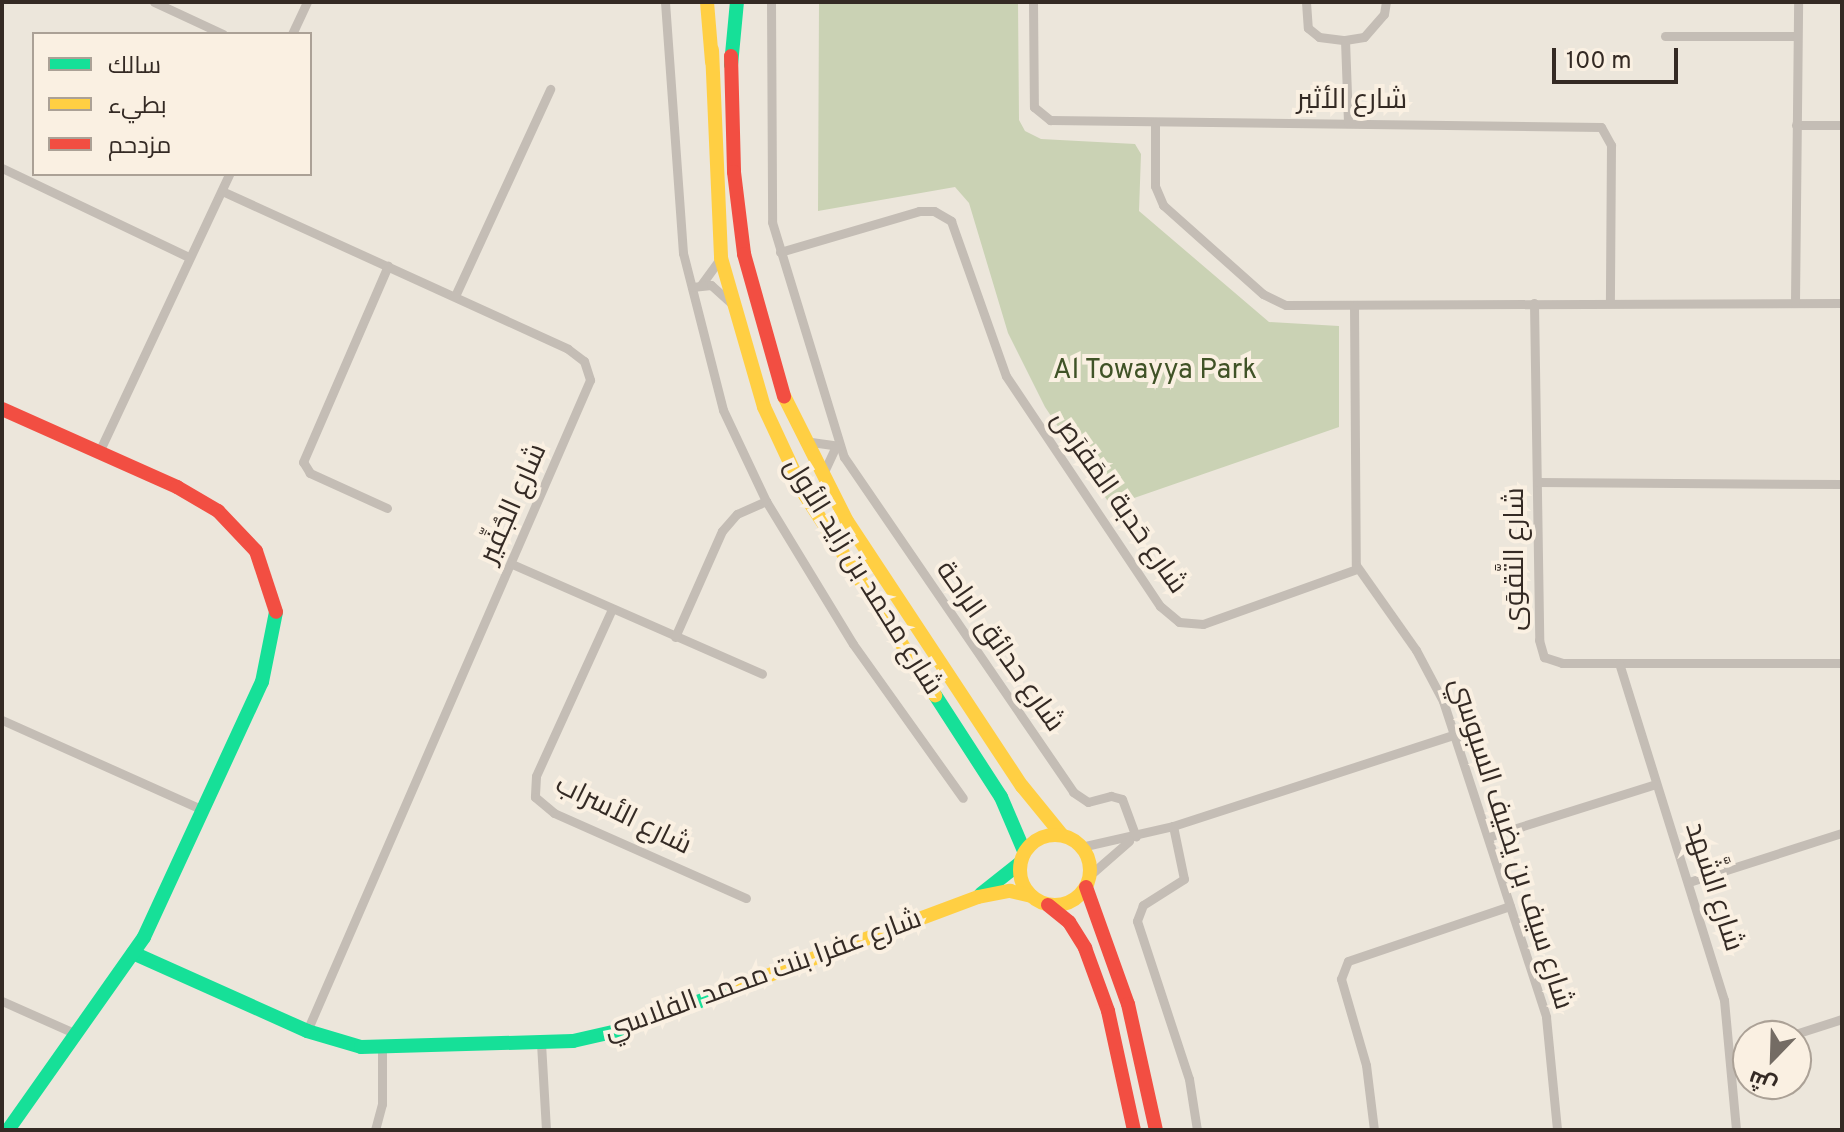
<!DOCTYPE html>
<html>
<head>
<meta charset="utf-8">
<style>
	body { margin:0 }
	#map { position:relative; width:1844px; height:1132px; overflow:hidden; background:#ece6db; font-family:Overpass,Cairo,sans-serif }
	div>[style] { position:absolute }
	.green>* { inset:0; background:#cad2b4 }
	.street>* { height:9px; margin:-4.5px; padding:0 4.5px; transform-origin:4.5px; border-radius:4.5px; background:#c4bdb5 }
	.fast>* { height:14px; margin:-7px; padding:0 7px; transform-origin:7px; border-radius:7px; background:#16e098 }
	.slow>* { height:14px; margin:-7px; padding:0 7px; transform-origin:7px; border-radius:7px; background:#ffcf43 }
	.slow>.ring { margin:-7px; padding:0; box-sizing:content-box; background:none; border:14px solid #ffcf43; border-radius:50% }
	.jam>* { height:14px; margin:-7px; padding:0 7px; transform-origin:7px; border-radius:7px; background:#f24e42 }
	span { translate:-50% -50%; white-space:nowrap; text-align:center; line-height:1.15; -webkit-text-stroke:8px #faf0e2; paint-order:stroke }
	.street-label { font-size:28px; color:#342a24 }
	.park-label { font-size:28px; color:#405327 }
	.frame { position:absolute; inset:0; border:4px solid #342a24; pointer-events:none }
	.legend { position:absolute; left:32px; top:32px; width:280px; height:144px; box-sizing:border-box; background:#faf0e2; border:2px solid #aba196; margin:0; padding:10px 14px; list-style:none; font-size:24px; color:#342a24 }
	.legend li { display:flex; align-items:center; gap:16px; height:40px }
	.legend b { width:40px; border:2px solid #aba196 }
	.north { position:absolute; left:1732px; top:1020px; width:80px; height:80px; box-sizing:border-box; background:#faf0e2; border:2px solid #aba196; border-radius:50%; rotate:203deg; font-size:22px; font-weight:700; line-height:32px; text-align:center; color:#342a24 }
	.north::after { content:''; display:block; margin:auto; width:28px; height:36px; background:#746c64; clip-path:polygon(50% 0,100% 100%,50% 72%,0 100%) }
	.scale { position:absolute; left:1552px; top:48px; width:126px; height:36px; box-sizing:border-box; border:4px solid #342a24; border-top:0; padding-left:10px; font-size:24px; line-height:28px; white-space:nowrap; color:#342a24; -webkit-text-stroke:6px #faf0e2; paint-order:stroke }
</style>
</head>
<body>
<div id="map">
	<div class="green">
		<i style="clip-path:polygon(819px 2px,1018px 2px,1019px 120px,1025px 131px,1041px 139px,1135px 144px,1141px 154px,1139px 211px,1269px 322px,1339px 326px,1339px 427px,1111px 506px,1045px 407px,1008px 333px,969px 203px,955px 187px,818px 211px)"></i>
	</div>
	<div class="street">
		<i style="left:154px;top:2px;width:76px;rotate:24.9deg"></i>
		<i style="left:665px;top:2px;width:252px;rotate:85.9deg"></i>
		<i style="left:683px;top:253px;width:162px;rotate:75.7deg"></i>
		<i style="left:723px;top:410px;width:101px;rotate:64.7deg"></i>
		<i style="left:766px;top:501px;width:167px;rotate:58.7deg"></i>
		<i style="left:853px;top:644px;width:189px;rotate:54.5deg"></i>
		<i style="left:771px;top:2px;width:220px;rotate:89.7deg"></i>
		<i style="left:772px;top:222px;width:246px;rotate:73deg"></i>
		<i style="left:844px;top:457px;width:406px;rotate:55.6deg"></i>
		<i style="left:1073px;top:792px;width:18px;rotate:34deg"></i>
		<i style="left:1088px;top:802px;width:24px;rotate:-15deg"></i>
		<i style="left:1111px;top:796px;width:11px;rotate:15deg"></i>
		<i style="left:1122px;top:799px;width:40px;rotate:69.8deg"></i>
		<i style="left:1033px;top:2px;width:105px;rotate:89.5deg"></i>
		<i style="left:1034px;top:107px;width:21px;rotate:39deg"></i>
		<i style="left:1050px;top:120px;width:551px;rotate:0.73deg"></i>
		<i style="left:1601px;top:127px;width:21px;rotate:61deg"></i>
		<i style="left:1611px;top:145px;width:158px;rotate:90.4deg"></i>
		<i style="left:1306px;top:2px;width:26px;rotate:86deg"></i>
		<i style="left:1308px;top:28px;width:14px;rotate:39deg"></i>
		<i style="left:1319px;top:37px;width:26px;rotate:7deg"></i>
		<i style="left:1345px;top:40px;width:83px;rotate:87.9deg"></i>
		<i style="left:292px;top:34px;width:35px;rotate:-65deg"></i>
		<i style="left:1665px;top:36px;width:132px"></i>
		<i style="left:1345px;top:40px;width:19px;rotate:-9deg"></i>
		<i style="left:1364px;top:37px;width:30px;rotate:-49deg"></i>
		<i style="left:1384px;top:14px;width:12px;rotate:-81deg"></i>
		<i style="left:1155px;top:122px;width:64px;rotate:90deg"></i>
		<i style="left:1155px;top:186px;width:21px;rotate:67deg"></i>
		<i style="left:1163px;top:205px;width:134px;rotate:41.7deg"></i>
		<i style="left:1263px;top:294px;width:25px;rotate:26deg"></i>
		<i style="left:1286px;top:305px;width:556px;rotate:-0.21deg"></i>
		<i style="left:1796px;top:125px;width:46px"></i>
		<i style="left:2px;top:168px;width:207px;rotate:25.5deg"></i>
		<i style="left:222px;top:191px;width:380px;rotate:24.5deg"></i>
		<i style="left:568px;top:349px;width:20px;rotate:37deg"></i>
		<i style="left:584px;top:361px;width:20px;rotate:72deg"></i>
		<i style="left:590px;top:380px;width:710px;rotate:113.5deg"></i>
		<i style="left:780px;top:252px;width:145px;rotate:-16.4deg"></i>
		<i style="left:919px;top:211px;width:15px"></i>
		<i style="left:934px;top:211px;width:20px;rotate:30deg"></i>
		<i style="left:951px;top:221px;width:164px;rotate:70.5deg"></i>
		<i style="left:1006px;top:376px;width:277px;rotate:56.2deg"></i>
		<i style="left:1160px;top:606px;width:25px;rotate:40deg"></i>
		<i style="left:1179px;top:622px;width:24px;rotate:5deg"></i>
		<i style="left:1203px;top:624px;width:164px;rotate:-19.7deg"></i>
		<i style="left:701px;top:285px;width:32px;rotate:-54deg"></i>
		<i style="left:692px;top:287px;width:19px;rotate:-6deg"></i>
		<i style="left:711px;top:285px;width:28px;rotate:42deg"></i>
		<i style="left:455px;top:296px;width:228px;rotate:-65.3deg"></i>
		<i style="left:1795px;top:302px;width:300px;rotate:-89.4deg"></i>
		<i style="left:1534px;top:303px;width:337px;rotate:89.1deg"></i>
		<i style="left:1539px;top:640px;width:18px;rotate:74deg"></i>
		<i style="left:1544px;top:657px;width:19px;rotate:18deg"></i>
		<i style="left:1562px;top:663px;width:280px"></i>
		<i style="left:1354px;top:306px;width:259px;rotate:89.6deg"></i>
		<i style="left:1356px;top:565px;width:104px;rotate:54.8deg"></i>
		<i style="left:1416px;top:650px;width:58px;rotate:62.1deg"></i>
		<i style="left:1443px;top:701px;width:332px;rotate:71.9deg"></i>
		<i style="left:1546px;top:1017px;width:114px;rotate:84.4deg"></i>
		<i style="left:804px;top:441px;width:36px;rotate:8deg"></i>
		<i style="left:99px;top:452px;width:307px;rotate:-64.9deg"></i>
		<i style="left:822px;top:476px;width:31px;rotate:-65deg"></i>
		<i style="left:1538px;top:482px;width:304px;rotate:0.4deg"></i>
		<i style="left:387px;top:508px;width:85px;rotate:-155.6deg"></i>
		<i style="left:310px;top:473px;width:13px;rotate:-122deg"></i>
		<i style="left:303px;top:462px;width:214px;rotate:-66.6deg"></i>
		<i style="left:512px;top:564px;width:273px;rotate:23.7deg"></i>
		<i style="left:612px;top:609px;width:183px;rotate:114.5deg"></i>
		<i style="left:536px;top:776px;width:21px;rotate:93deg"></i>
		<i style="left:535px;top:797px;width:25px;rotate:40deg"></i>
		<i style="left:554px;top:813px;width:210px;rotate:23.9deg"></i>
		<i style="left:675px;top:637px;width:116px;rotate:-66.1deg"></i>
		<i style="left:722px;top:531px;width:23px;rotate:-49deg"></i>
		<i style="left:737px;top:514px;width:32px;rotate:-24deg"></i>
		<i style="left:1619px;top:663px;width:353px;rotate:72.7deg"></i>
		<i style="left:1724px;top:1000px;width:131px;rotate:84.7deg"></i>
		<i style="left:2px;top:720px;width:220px;rotate:24.1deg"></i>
		<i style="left:1173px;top:826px;width:54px;rotate:78.3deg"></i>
		<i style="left:1184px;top:879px;width:49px;rotate:147.6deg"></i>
		<i style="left:1143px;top:905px;width:17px;rotate:111deg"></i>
		<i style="left:1137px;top:921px;width:166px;rotate:71.8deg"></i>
		<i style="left:1189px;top:1079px;width:52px;rotate:81.1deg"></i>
		<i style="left:1488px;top:837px;width:176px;rotate:-17.5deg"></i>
		<i style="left:1081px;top:847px;width:94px;rotate:-12.9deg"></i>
		<i style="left:1173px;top:826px;width:294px;rotate:-18deg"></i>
		<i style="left:1090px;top:875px;width:52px;rotate:-41.1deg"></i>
		<i style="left:1689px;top:882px;width:161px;rotate:-17.8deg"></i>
		<i style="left:2px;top:1001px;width:81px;rotate:24deg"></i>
		<i style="left:1789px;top:1036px;width:56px;rotate:-17.8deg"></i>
		<i style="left:541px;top:1043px;width:87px;rotate:86.7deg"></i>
		<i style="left:1732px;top:1054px;width:17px;rotate:-17deg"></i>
		<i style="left:375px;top:1130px;width:27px;rotate:-75deg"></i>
		<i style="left:382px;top:1104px;width:54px;rotate:-90deg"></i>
		<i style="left:1374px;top:1130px;width:65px;rotate:-97deg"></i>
		<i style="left:1366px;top:1065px;width:90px;rotate:-106.2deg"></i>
		<i style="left:1341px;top:979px;width:19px;rotate:-69deg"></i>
		<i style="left:1348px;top:961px;width:171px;rotate:-18.8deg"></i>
	</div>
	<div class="fast">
		<i style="left:731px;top:65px;width:63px;rotate:-84.6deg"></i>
		<i style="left:935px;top:695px;width:121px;rotate:57.1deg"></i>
		<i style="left:1001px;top:797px;width:59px;rotate:66.9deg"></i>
		<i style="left:981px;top:894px;width:50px;rotate:-38.5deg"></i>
		<i style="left:133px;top:953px;width:191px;rotate:24.1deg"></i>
		<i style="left:307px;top:1031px;width:56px;rotate:16.5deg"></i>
		<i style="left:361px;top:1047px;width:212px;rotate:-1.6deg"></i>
		<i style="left:573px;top:1041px;width:54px;rotate:-12.8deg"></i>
		<i style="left:626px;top:1029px;width:122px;rotate:-20.7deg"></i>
		<i style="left:8px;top:1130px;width:236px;rotate:-54.8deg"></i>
		<i style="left:144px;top:937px;width:281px;rotate:-65.2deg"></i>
		<i style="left:262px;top:682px;width:71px;rotate:-78.7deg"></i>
	</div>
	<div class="slow">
		<i style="left:707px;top:2px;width:60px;rotate:85.2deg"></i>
		<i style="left:712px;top:50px;width:208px;rotate:87.5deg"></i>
		<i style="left:721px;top:258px;width:155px;rotate:73.9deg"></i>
		<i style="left:764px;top:407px;width:97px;rotate:65deg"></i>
		<i style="left:805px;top:495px;width:239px;rotate:57deg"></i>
		<i style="left:784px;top:396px;width:140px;rotate:63.3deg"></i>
		<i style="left:847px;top:521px;width:318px;rotate:56.6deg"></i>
		<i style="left:1022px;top:786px;width:63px;rotate:50.8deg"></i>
		<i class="ring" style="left:1020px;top:835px;width:56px;height:56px"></i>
		<i style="left:740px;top:986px;width:254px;rotate:-20.5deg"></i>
		<i style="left:978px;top:897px;width:33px;rotate:-11deg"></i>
		<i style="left:1010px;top:891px;width:22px;rotate:13deg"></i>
	</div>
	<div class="jam">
		<i style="left:731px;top:56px;width:116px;rotate:88.5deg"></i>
		<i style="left:734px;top:172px;width:83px;rotate:83deg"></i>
		<i style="left:744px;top:254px;width:148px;rotate:74.3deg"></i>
		<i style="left:2px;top:409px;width:192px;rotate:24deg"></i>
		<i style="left:177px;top:487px;width:48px;rotate:30.3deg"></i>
		<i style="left:218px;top:511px;width:55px;rotate:46.5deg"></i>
		<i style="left:256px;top:551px;width:64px;rotate:71.8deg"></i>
		<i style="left:1086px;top:887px;width:124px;rotate:70.3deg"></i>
		<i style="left:1128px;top:1004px;width:129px;rotate:77.5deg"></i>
		<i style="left:1048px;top:905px;width:27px;rotate:39deg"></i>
		<i style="left:1069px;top:922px;width:31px;rotate:58deg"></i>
		<i style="left:1085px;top:948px;width:67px;rotate:69.9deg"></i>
		<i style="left:1108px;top:1011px;width:122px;rotate:77.7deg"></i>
	</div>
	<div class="street-label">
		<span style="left:1352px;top:101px">شارع الأثير</span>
		<span style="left:1118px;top:503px;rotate:55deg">شارع حَدبة المَفرَص</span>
		<span style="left:514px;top:504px;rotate:-66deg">شارع الجُفِّير</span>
		<span style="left:1516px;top:559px;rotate:-90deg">شارع التَّقوَى</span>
		<span style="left:862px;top:577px;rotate:58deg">شارع محمد بن زايد الأول</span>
		<span style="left:999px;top:647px;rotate:55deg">شارع حدائق الراحة</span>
		<span style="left:623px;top:816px;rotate:26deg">شارع الأسراب</span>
		<span style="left:1510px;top:844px;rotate:72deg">شارع سيف بن يضيف السبوسي</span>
		<span style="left:1713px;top:887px;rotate:72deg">شارع الشَّهد</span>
		<span style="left:763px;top:976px;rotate:-20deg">شارع عفرا بنت محمد الفلاسي</span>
	</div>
	<div class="park-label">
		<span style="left:1155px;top:371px">Al Towayya Park</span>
	</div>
	<div class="frame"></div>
	<ul class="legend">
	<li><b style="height:10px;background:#16e098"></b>سالك</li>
	<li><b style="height:10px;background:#ffcf43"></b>بطيء</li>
	<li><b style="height:10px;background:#f24e42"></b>مزدحم</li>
	</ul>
	<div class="north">ش</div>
	<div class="scale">100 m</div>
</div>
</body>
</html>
